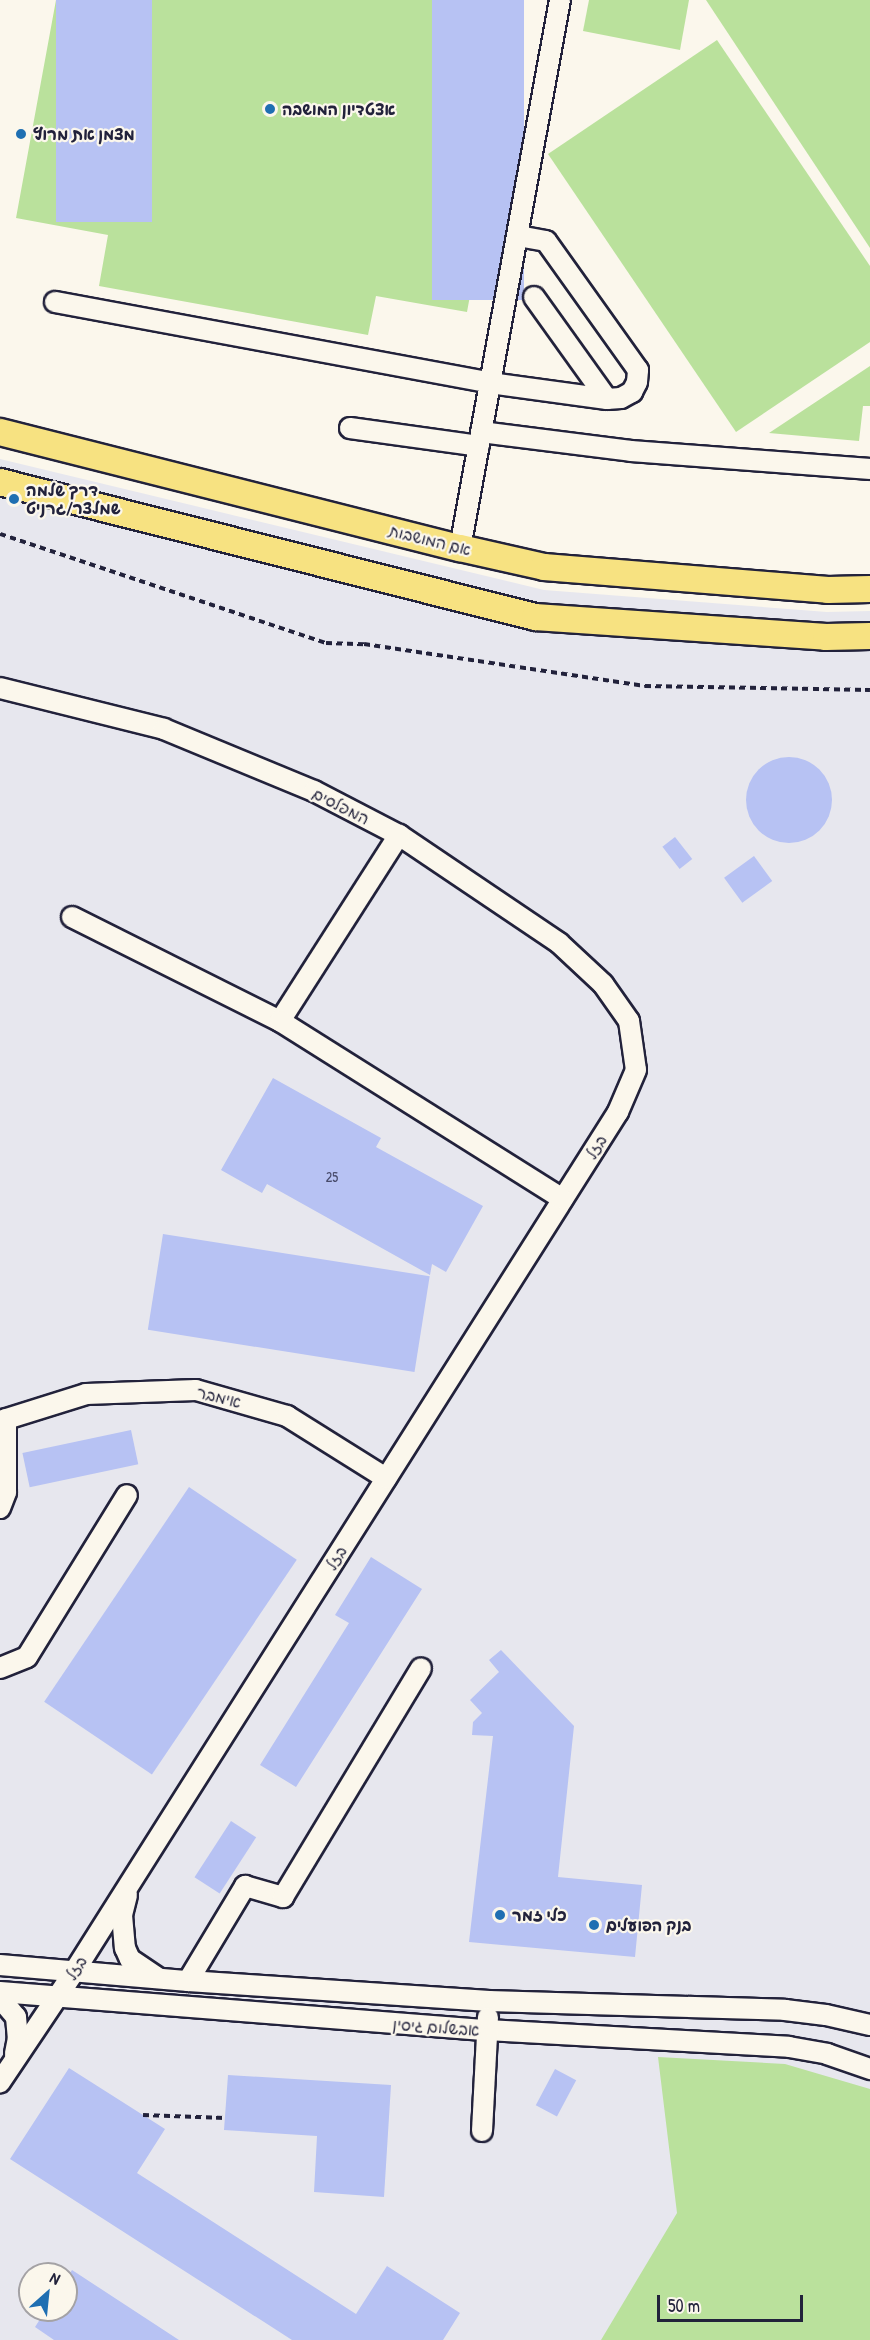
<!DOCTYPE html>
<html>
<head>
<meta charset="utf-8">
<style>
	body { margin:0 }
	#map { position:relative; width:870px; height:2340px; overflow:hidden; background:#fbf7ec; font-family:"Patrick Hand","Playpen Sans Hebrew",sans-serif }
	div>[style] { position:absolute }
	.built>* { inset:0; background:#e7e7ee }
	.green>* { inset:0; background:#bae19c }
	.building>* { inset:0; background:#b7c2f3; transform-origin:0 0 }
	.round { border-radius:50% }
	.path>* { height:4px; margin-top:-2px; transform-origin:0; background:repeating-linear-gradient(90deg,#22223b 0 6px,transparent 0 10.5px) }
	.roads { filter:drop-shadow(2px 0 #22223b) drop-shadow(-2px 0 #22223b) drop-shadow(0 2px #22223b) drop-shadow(0 -2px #22223b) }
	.minor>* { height:20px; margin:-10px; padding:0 10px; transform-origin:10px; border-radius:10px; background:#fbf7ec }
	.major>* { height:26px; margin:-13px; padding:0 13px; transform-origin:13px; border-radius:13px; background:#f7e281 }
	.dots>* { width:16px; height:16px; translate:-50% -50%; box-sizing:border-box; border:3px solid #fbf7ec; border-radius:50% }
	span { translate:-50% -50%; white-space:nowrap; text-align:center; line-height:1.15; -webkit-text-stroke:4.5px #fbf7ec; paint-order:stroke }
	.number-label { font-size:14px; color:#474a69 }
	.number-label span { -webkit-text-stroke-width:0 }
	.poi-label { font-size:16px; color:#22223b; font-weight:700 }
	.left { translate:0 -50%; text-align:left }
	.street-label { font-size:16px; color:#22223b }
	.north { position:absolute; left:18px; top:2262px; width:60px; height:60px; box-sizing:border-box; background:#fbf7ec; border:2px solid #a4a2a5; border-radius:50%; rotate:27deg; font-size:16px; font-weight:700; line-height:24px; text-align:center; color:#22223b }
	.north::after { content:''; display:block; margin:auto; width:21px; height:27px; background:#1f6fb2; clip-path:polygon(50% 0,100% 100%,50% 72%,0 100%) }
	.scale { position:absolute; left:657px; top:2295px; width:146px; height:27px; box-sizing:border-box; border:3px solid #22223b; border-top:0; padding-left:8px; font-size:18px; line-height:21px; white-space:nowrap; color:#22223b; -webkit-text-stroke:4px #fbf7ec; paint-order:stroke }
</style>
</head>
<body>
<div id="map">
	<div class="built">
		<i style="clip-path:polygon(evenodd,0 459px,544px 590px,827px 612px,870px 611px,870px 2340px,0 2340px,0 459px,30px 2274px,66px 2274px,66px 2310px,30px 2310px,30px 2274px)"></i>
	</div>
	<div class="green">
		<i style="clip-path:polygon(56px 0,524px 0,467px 312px,376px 296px,368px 335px,99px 286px,108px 235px,16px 218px)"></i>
		<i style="clip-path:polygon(589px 0,689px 0,680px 50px,583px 31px)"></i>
		<i style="clip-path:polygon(706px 0,870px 0,870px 248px)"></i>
		<i style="clip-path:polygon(717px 40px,870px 266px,870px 342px,736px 432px,548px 154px)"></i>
		<i style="clip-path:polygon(870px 366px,870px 406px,863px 406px,859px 441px,769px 433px)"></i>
		<i style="clip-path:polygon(658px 2057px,785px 2064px,870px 2089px,870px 2340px,601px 2340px,677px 2213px)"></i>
	</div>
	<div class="building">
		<i style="left:56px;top:0;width:96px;height:222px"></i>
		<i style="left:432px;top:0;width:92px;height:300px"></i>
		<i class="round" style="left:746px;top:757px;width:86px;height:86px"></i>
		<i style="left:675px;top:837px;width:28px;height:16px;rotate:52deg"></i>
		<i style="left:754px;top:856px;width:31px;height:37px;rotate:54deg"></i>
		<i style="clip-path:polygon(273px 1078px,381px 1138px,376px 1147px,483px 1206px,446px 1272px,432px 1264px,430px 1275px,267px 1184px,262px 1193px,221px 1170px)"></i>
		<i style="left:163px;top:1234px;width:270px;height:97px;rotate:9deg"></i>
		<i style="left:131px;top:1430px;width:35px;height:111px;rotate:78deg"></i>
		<i style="left:189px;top:1487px;width:130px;height:259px;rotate:34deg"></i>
		<i style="clip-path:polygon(371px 1557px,422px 1589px,296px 1787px,260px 1765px,349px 1623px,335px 1615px)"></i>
		<i style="clip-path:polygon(501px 1650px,574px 1726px,558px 1877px,642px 1885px,635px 1957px,469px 1942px,493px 1736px,472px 1735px,473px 1722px,482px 1713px,470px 1700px,499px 1672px,489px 1660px)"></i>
		<i style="left:231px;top:1821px;width:30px;height:67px;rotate:33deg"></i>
		<i style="clip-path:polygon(69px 2068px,165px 2129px,137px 2173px,356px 2314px,387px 2266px,460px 2313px,443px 2340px,292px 2340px,10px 2159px)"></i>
		<i style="left:555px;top:2069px;width:24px;height:41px;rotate:28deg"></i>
		<i style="clip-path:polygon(228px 2075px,391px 2085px,384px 2197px,314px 2192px,317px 2136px,224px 2130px)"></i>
		<i style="clip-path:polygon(72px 2270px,179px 2340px,54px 2340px,35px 2327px,46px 2310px,66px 2310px,66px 2279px)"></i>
	</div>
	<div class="path">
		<i style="left:0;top:534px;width:344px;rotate:18.5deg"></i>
		<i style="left:326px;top:643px;width:38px;rotate:2deg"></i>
		<i style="left:364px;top:644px;width:284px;rotate:8.5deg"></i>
		<i style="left:645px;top:686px;width:225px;rotate:1deg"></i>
		<i style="left:143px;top:2115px;width:82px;rotate:2.1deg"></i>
	</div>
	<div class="roads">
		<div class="minor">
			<i style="left:534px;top:297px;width:125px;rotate:54.4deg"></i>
			<i style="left:55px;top:302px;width:442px;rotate:10.5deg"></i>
			<i style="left:490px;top:383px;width:118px;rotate:7.8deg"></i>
			<i style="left:607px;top:399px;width:14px;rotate:-4deg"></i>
			<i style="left:621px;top:398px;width:13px;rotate:-29deg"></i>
			<i style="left:632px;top:392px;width:11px;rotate:-63deg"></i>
			<i style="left:637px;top:382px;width:12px;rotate:-85deg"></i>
			<i style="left:638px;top:370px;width:158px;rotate:-125.5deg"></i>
			<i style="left:546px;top:241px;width:29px;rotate:-170deg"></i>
			<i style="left:350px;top:428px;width:130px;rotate:7.9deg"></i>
			<i style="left:481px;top:432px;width:151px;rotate:7.2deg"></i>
			<i style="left:631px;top:451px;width:240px;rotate:4.3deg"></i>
			<i style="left:460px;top:548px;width:557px;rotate:-79.66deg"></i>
			<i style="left:0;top:688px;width:169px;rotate:14deg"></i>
			<i style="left:164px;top:729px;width:162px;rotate:22.5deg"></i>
			<i style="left:314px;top:791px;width:96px;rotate:27.4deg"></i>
			<i style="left:399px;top:835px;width:193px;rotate:34deg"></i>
			<i style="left:559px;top:943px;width:60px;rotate:43deg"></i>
			<i style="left:603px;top:984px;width:45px;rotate:54.9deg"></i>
			<i style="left:629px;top:1021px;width:49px;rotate:81.9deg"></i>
			<i style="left:636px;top:1070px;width:46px;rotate:113.2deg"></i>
			<i style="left:618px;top:1112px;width:1018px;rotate:122.32deg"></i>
			<i style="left:74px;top:1972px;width:133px;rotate:123.9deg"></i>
			<i style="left:72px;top:917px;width:233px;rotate:26.6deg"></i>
			<i style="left:280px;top:1021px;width:221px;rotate:-57.4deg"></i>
			<i style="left:280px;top:1021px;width:334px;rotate:32.2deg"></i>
			<i style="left:0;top:1421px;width:90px;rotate:-17.4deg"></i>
			<i style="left:86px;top:1394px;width:110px;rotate:-2.1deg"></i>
			<i style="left:196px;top:1390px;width:95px;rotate:15.9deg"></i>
			<i style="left:287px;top:1416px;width:117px;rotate:32.1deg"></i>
			<i style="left:0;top:1508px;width:17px;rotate:-69deg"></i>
			<i style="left:6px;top:1492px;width:73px;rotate:-90deg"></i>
			<i style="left:0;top:1668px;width:29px;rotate:-22deg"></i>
			<i style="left:27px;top:1657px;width:190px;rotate:-58.3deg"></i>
			<i style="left:127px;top:1895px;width:21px;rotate:104deg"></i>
			<i style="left:122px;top:1915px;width:33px;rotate:85deg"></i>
			<i style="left:125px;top:1948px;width:12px;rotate:66deg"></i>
			<i style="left:130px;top:1959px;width:34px;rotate:34deg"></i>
			<i style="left:0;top:1965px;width:189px;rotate:4.9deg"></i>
			<i style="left:188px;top:1981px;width:302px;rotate:3.8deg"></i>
			<i style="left:489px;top:2001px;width:296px;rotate:1.7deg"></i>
			<i style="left:785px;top:2010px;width:41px;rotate:7deg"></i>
			<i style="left:826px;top:2015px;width:45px;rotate:12.8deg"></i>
			<i style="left:188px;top:1981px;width:111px;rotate:-59deg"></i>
			<i style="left:245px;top:1886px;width:40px;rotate:16deg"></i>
			<i style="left:283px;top:1897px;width:267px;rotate:-58.9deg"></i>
			<i style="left:0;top:1992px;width:488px;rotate:4.5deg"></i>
			<i style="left:487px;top:2030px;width:302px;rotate:3.2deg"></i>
			<i style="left:789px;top:2047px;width:39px;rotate:10deg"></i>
			<i style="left:827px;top:2054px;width:46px;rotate:19.2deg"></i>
			<i style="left:0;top:1998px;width:25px;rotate:50deg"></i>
			<i style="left:16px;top:2017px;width:21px;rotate:85deg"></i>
			<i style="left:18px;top:2038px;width:16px;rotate:101deg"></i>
			<i style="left:482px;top:2131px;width:114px;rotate:-87deg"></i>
		</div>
		<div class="major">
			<i style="left:0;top:432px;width:474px;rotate:14.2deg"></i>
			<i style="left:460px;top:548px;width:86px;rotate:12.7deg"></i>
			<i style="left:544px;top:567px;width:285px;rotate:4.6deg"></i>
			<i style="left:828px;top:590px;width:42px;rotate:-1.4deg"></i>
			<i style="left:0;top:482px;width:552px;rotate:14.16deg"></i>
			<i style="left:535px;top:617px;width:292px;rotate:3.9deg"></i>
			<i style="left:826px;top:637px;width:44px;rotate:-1.3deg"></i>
		</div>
	</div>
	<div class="dots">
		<i style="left:270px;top:109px;background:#1f6fb2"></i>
		<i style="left:21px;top:134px;background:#1f6fb2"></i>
		<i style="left:14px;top:499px;background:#1f6fb2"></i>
		<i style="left:500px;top:1915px;background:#1f6fb2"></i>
		<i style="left:594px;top:1925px;background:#1f6fb2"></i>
	</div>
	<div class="number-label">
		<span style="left:332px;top:1177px">25</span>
	</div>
	<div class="poi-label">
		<span class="left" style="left:282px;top:109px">אצטדיון המושבה</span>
		<span class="left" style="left:33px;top:134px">מצמן את מרוץ</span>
		<span class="left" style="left:26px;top:499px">דרך שלמה<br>שמלצר/גרניט</span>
		<span class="left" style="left:512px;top:1915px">כלי זמר</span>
		<span class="left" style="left:606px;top:1925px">בנק הפועלים</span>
	</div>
	<div class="street-label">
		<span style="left:430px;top:540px;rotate:14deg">אם המושבות</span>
		<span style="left:341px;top:806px;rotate:27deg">המפלסים</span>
		<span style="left:596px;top:1147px;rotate:-58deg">בזל</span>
		<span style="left:219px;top:1397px;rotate:14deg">אימבר</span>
		<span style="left:336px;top:1558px;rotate:-58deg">בזל</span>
		<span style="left:76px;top:1968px;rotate:-57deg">בזל</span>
		<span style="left:436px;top:2027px;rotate:4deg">אבשלום גיסין</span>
	</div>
	<div class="north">N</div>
	<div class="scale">50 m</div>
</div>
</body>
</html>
